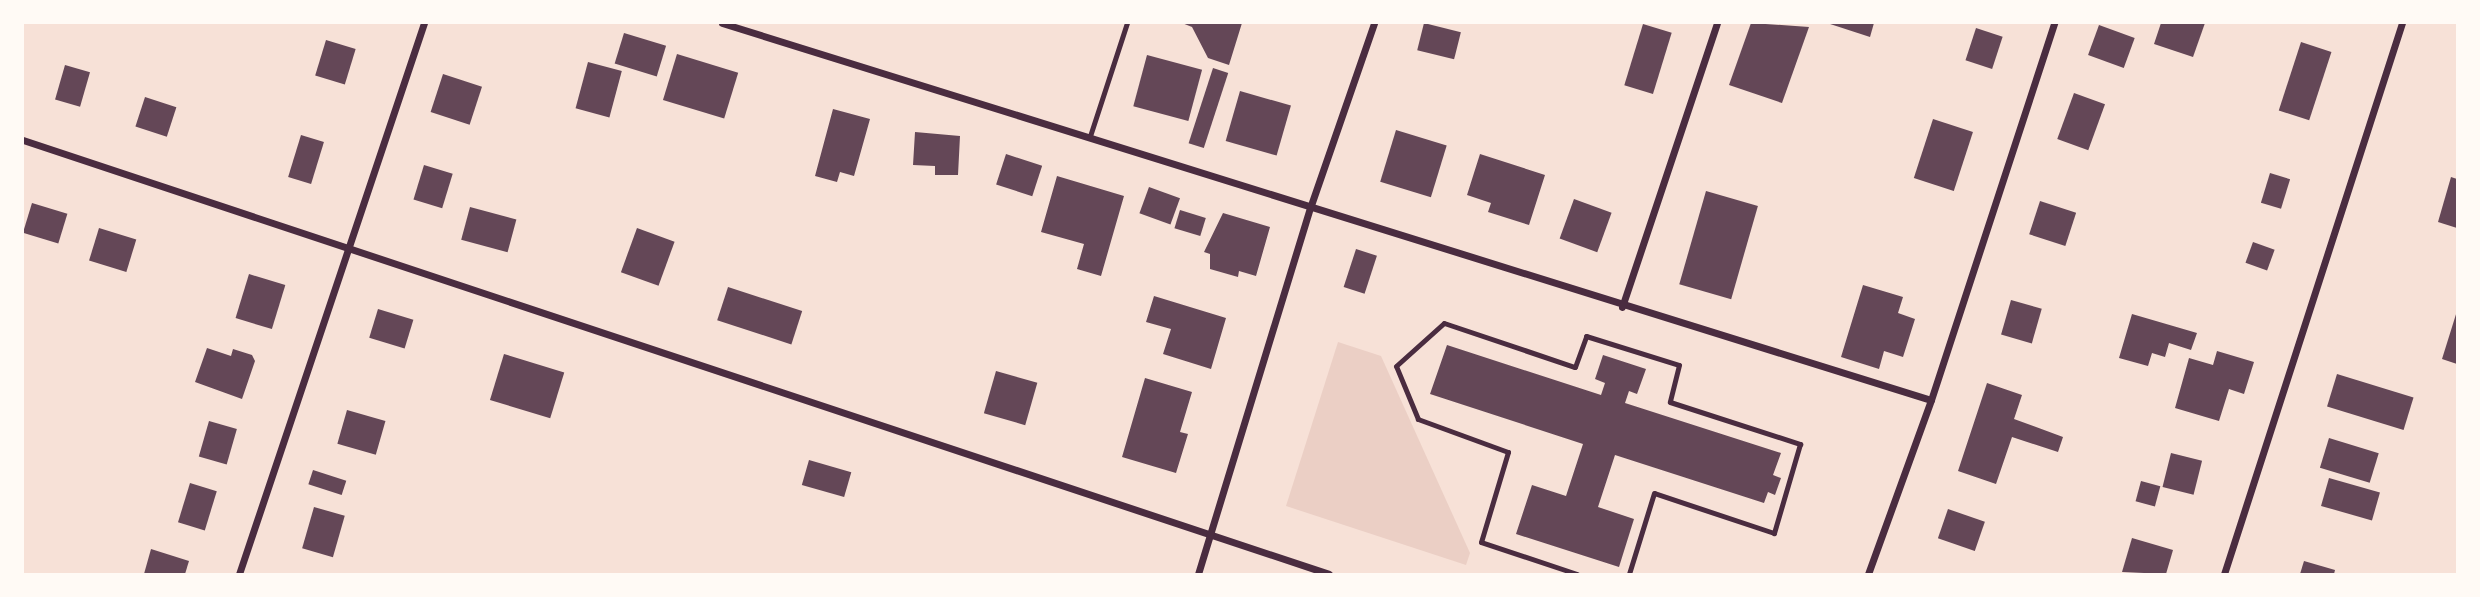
<!DOCTYPE html>
<html>
<head>
<meta charset="utf-8">
<style>
	body { margin:0 }
	#map { position:relative; width:2480px; height:597px; overflow:hidden; background:#f7e1d7; font-family:Merriweather,serif }
	div>[style] { position:absolute }
	.green>* { inset:0; background:#ebcfc5 }
	.building>* { inset:0; background:#644757; transform-origin:0 0 }
	.service>* { height:5px; margin:-2.5px; padding:0 2.5px; transform-origin:2.5px; border-radius:2.5px; background:#4a2c40 }
	.minor>* { height:7px; margin:-3.5px; padding:0 3.5px; transform-origin:3.5px; border-radius:3.5px; background:#4a2c40 }
	span { translate:-50% -50%; white-space:nowrap; text-align:center; line-height:1.15; -webkit-text-stroke:7px #fffaf5; paint-order:stroke }
	.frame { position:absolute; inset:0; border:24px solid #fffaf5; pointer-events:none }
</style>
</head>
<body>
<div id="map">
	<div class="green">
		<i style="clip-path:polygon(1338px 342px,1381px 356px,1470px 553px,1466px 565px,1286px 506px)"></i>
	</div>
	<div class="building">
		<i style="clip-path:polygon(1182px 23px,1242px 23px,1229px 65px,1208px 58px,1192px 27px)"></i>
		<i style="left:1424px;top:23px;width:38px;height:28px;rotate:14deg"></i>
		<i style="clip-path:polygon(1751px 23px,1809px 27px,1782px 103px,1729px 85px)"></i>
		<i style="clip-path:polygon(1827px 23px,1874px 23px,1870px 37px)"></i>
		<i style="clip-path:polygon(2161px 23px,2205px 23px,2193px 57px,2154px 44px)"></i>
		<i style="left:1643px;top:24px;width:30px;height:64px;rotate:17deg"></i>
		<i style="left:2099px;top:25px;width:38px;height:32px;rotate:20deg"></i>
		<i style="left:1976px;top:28px;width:28px;height:34px;rotate:18deg"></i>
		<i style="left:624px;top:33px;width:44px;height:32px;rotate:17deg"></i>
		<i style="left:326px;top:40px;width:31px;height:37px;rotate:17deg"></i>
		<i style="left:2301px;top:42px;width:32px;height:72px;rotate:18deg"></i>
		<i style="left:677px;top:54px;width:64px;height:48px;rotate:17deg"></i>
		<i style="left:1147px;top:55px;width:57px;height:53px;rotate:15deg"></i>
		<i style="left:588px;top:62px;width:35px;height:48px;rotate:15deg"></i>
		<i style="left:65px;top:65px;width:26px;height:36px;rotate:16deg"></i>
		<i style="left:1213px;top:68px;width:16px;height:79px;rotate:18deg"></i>
		<i style="left:443px;top:74px;width:41px;height:40px;rotate:18deg"></i>
		<i style="left:1240px;top:91px;width:53px;height:52px;rotate:16deg"></i>
		<i style="left:2074px;top:93px;width:33px;height:49px;rotate:20deg"></i>
		<i style="left:145px;top:97px;width:33px;height:31px;rotate:18deg"></i>
		<i style="clip-path:polygon(833px 109px,870px 119px,854px 176px,840px 172px,837px 182px,815px 176px)"></i>
		<i style="left:1933px;top:119px;width:42px;height:62px;rotate:18deg"></i>
		<i style="left:1396px;top:130px;width:53px;height:54px;rotate:17deg"></i>
		<i style="clip-path:polygon(915px 132px,960px 136px,958px 175px,935px 175px,935px 166px,913px 165px)"></i>
		<i style="left:301px;top:135px;width:24px;height:44px;rotate:17deg"></i>
		<i style="left:1006px;top:154px;width:38px;height:32px;rotate:18deg"></i>
		<i style="clip-path:polygon(1480px 154px,1545px 175px,1529px 225px,1488px 212px,1491px 203px,1467px 195px)"></i>
		<i style="left:424px;top:165px;width:30px;height:36px;rotate:17deg"></i>
		<i style="left:2270px;top:173px;width:21px;height:31px;rotate:17deg"></i>
		<i style="clip-path:polygon(1057px 176px,1124px 196px,1101px 276px,1077px 269px,1084px 244px,1041px 232px)"></i>
		<i style="clip-path:polygon(2451px 177px,2457px 179px,2457px 228px,2438px 222px)"></i>
		<i style="left:1149px;top:187px;width:33px;height:28px;rotate:20deg"></i>
		<i style="left:1706px;top:191px;width:54px;height:97px;rotate:16deg"></i>
		<i style="left:1574px;top:199px;width:40px;height:42px;rotate:20deg"></i>
		<i style="left:2040px;top:201px;width:38px;height:35px;rotate:18deg"></i>
		<i style="left:32px;top:203px;width:37px;height:31px;rotate:17deg"></i>
		<i style="left:470px;top:207px;width:48px;height:34px;rotate:15deg"></i>
		<i style="left:1180px;top:210px;width:27px;height:19px;rotate:17deg"></i>
		<i style="clip-path:polygon(1223px 213px,1270px 227px,1256px 276px,1239px 271px,1238px 277px,1210px 269px,1210px 254px,1204px 252px)"></i>
		<i style="left:99px;top:228px;width:39px;height:34px;rotate:17deg"></i>
		<i style="left:637px;top:228px;width:40px;height:47px;rotate:20deg"></i>
		<i style="left:2253px;top:242px;width:23px;height:22px;rotate:20deg"></i>
		<i style="left:1356px;top:249px;width:22px;height:40px;rotate:18deg"></i>
		<i style="left:249px;top:274px;width:38px;height:46px;rotate:17deg"></i>
		<i style="clip-path:polygon(1863px 285px,1903px 297px,1898px 313px,1915px 319px,1903px 357px,1884px 351px,1879px 369px,1841px 357px)"></i>
		<i style="left:728px;top:287px;width:78px;height:35px;rotate:18deg"></i>
		<i style="clip-path:polygon(1154px 296px,1226px 318px,1211px 369px,1163px 354px,1171px 329px,1146px 322px)"></i>
		<i style="left:2011px;top:300px;width:32px;height:36px;rotate:16deg"></i>
		<i style="left:378px;top:309px;width:37px;height:30px;rotate:17deg"></i>
		<i style="clip-path:polygon(2457px 311px,2457px 364px,2442px 359px)"></i>
		<i style="clip-path:polygon(2132px 314px,2197px 333px,2191px 350px,2169px 343px,2165px 357px,2152px 353px,2148px 366px,2119px 358px)"></i>
		<i style="clip-path:polygon(1447px 345px,1601px 395px,1605px 383px,1595px 379px,1603px 355px,1646px 369px,1637px 394px,1629px 391px,1625px 403px,1781px 453px,1773px 475px,1781px 478px,1775px 495px,1768px 492px,1764px 503px,1615px 455px,1598px 507px,1634px 519px,1619px 567px,1516px 534px,1532px 485px,1566px 496px,1583px 444px,1430px 394px)"></i>
		<i style="clip-path:polygon(207px 348px,231px 356px,233px 349px,252px 355px,255px 361px,242px 399px,195px 382px)"></i>
		<i style="clip-path:polygon(2217px 351px,2254px 362px,2244px 394px,2229px 389px,2219px 421px,2175px 408px,2189px 358px,2213px 365px)"></i>
		<i style="left:504px;top:354px;width:63px;height:48px;rotate:17deg"></i>
		<i style="left:996px;top:371px;width:43px;height:44px;rotate:16deg"></i>
		<i style="left:2337px;top:374px;width:80px;height:34px;rotate:17deg"></i>
		<i style="clip-path:polygon(1145px 378px,1192px 392px,1180px 432px,1188px 434px,1176px 473px,1122px 457px)"></i>
		<i style="clip-path:polygon(1987px 383px,2022px 395px,2014px 419px,2063px 437px,2058px 452px,2012px 437px,1996px 484px,1958px 471px)"></i>
		<i style="left:347px;top:410px;width:40px;height:35px;rotate:16deg"></i>
		<i style="left:209px;top:421px;width:29px;height:37px;rotate:16deg"></i>
		<i style="left:2329px;top:438px;width:52px;height:31px;rotate:17deg"></i>
		<i style="left:2171px;top:453px;width:32px;height:35px;rotate:14deg"></i>
		<i style="left:809px;top:460px;width:44px;height:26px;rotate:16deg"></i>
		<i style="left:313px;top:470px;width:35px;height:15px;rotate:18deg"></i>
		<i style="left:2329px;top:478px;width:53px;height:29px;rotate:16deg"></i>
		<i style="left:2141px;top:481px;width:20px;height:21px;rotate:15deg"></i>
		<i style="left:190px;top:483px;width:28px;height:41px;rotate:17deg"></i>
		<i style="left:314px;top:507px;width:32px;height:43px;rotate:16deg"></i>
		<i style="left:1948px;top:509px;width:39px;height:31px;rotate:19deg"></i>
		<i style="clip-path:polygon(2132px 538px,2173px 550px,2166px 574px,2122px 572px)"></i>
		<i style="clip-path:polygon(151px 549px,189px 561px,185px 574px,144px 574px)"></i>
		<i style="clip-path:polygon(2304px 561px,2335px 570px,2334px 574px,2300px 574px)"></i>
	</div>
	<div class="service">
		<i style="left:1090px;top:136px;width:119px;rotate:-71.9deg"></i>
		<i style="left:1577px;top:574px;width:101px;rotate:-161.6deg"></i>
		<i style="left:1481px;top:542px;width:94px;rotate:-73.3deg"></i>
		<i style="left:1508px;top:452px;width:96px;rotate:-159.9deg"></i>
		<i style="left:1418px;top:419px;width:57px;rotate:-112.5deg"></i>
		<i style="left:1396px;top:366px;width:64px;rotate:-41.9deg"></i>
		<i style="left:1444px;top:323px;width:138px;rotate:18.6deg"></i>
		<i style="left:1575px;top:367px;width:33px;rotate:-70deg"></i>
		<i style="left:1586px;top:336px;width:97px;rotate:17.3deg"></i>
		<i style="left:1679px;top:365px;width:38px;rotate:104deg"></i>
		<i style="left:1670px;top:402px;width:137px;rotate:17.9deg"></i>
		<i style="left:1800px;top:444px;width:93px;rotate:106.3deg"></i>
		<i style="left:1774px;top:533px;width:126px;rotate:-161.6deg"></i>
		<i style="left:1654px;top:493px;width:85px;rotate:107.2deg"></i>
	</div>
	<div class="minor">
		<i style="left:722px;top:23px;width:1266px;rotate:17.32deg"></i>
		<i style="left:23px;top:140px;width:1376px;rotate:18.38deg"></i>
		<i style="left:1622px;top:307px;width:299px;rotate:-71.5deg"></i>
		<i style="left:239px;top:574px;width:581px;rotate:-71.44deg"></i>
		<i style="left:1198px;top:574px;width:383px;rotate:-73deg"></i>
		<i style="left:1310px;top:208px;width:196px;rotate:-70.9deg"></i>
		<i style="left:1868px;top:574px;width:185px;rotate:-70.1deg"></i>
		<i style="left:1931px;top:400px;width:397px;rotate:-71.9deg"></i>
		<i style="left:2224px;top:574px;width:579px;rotate:-72.1deg"></i>
	</div>
	<div class="frame"></div>
</div>
</body>
</html>
